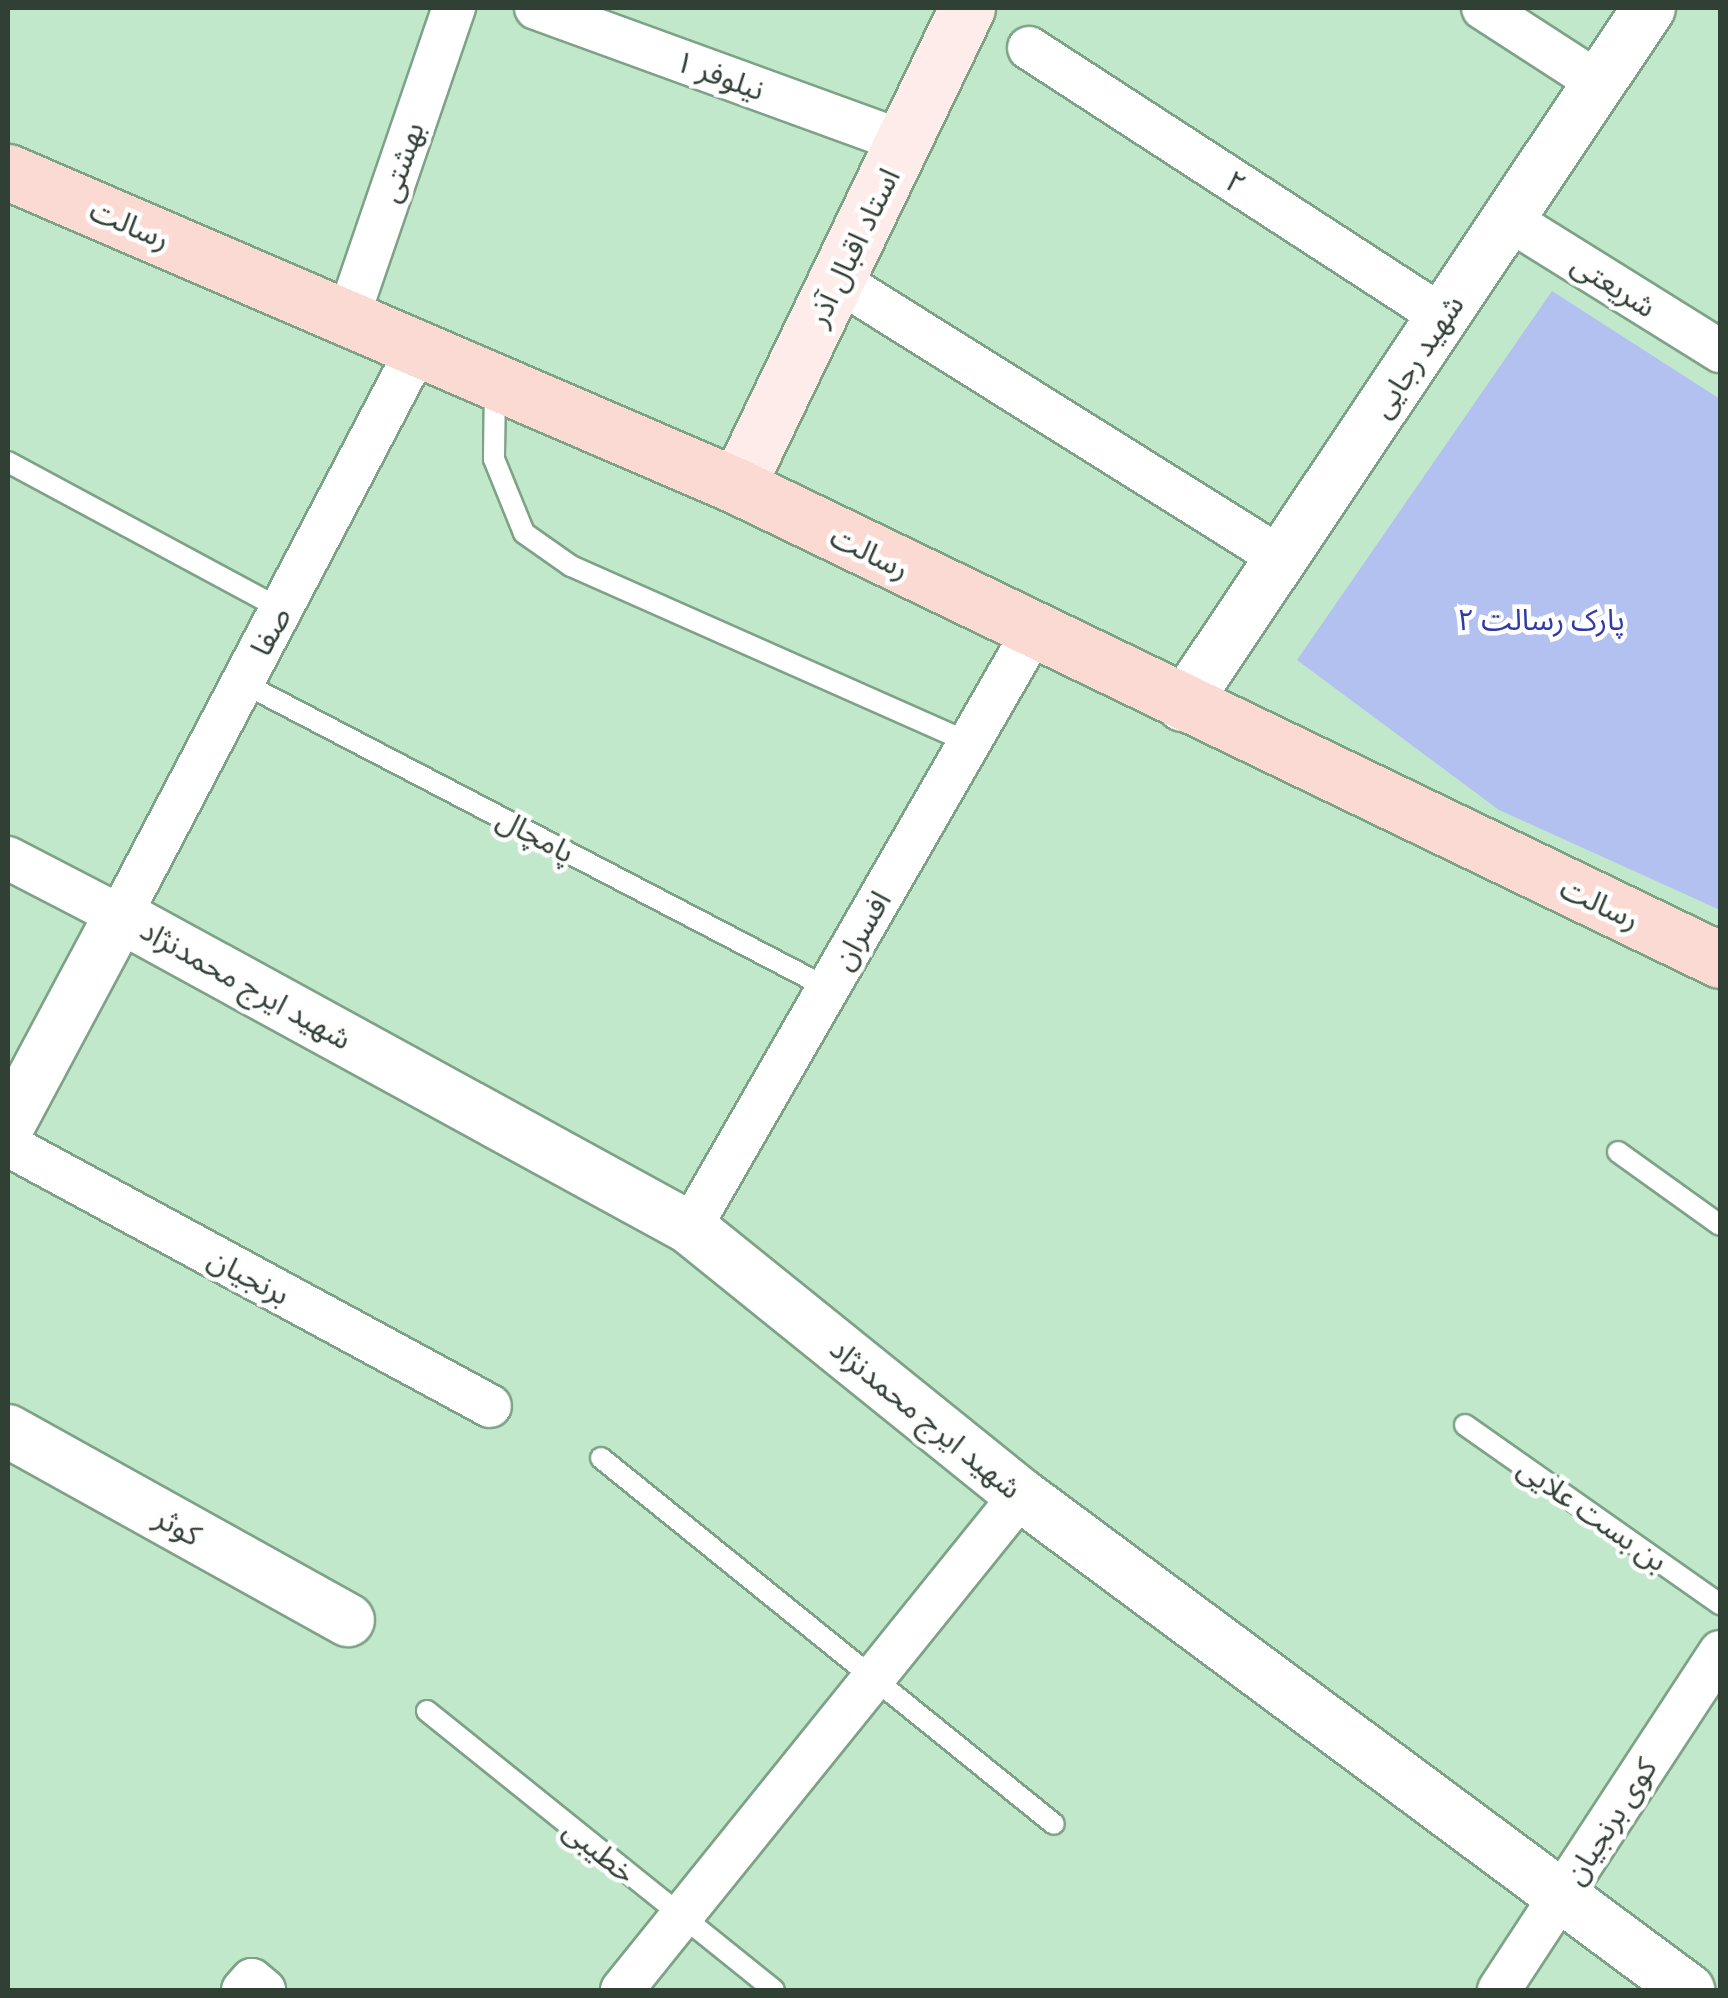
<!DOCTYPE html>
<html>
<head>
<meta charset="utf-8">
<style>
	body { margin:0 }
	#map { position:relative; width:1728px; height:1998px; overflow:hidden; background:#c2e8cb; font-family:"Archivo Narrow","Noto Sans Arabic",sans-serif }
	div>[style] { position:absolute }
	.green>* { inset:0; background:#b3c1f1 }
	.roads { filter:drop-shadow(2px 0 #7ea286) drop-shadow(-2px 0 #7ea286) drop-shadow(0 2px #7ea286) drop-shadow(0 -2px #7ea286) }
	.service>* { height:20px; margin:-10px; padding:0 10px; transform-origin:10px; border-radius:10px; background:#fff }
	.minor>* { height:42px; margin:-21px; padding:0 21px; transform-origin:21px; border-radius:21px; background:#fff }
	.tertiary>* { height:52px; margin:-26px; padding:0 26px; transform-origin:26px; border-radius:26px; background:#fff }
	.secondary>* { height:55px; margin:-27.5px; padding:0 27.5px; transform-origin:27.5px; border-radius:27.5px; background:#fdece9 }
	.primary>* { height:55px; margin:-27.5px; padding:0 27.5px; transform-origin:27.5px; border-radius:27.5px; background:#fbdad3 }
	span { translate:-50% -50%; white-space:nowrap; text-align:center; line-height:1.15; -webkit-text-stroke:9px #fefefe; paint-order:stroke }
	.street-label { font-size:30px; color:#314035 }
	.park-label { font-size:30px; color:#3039a8 }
	.frame { position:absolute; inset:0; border:10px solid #314035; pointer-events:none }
</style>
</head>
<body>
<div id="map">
	<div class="green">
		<i style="clip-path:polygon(1552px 291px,1720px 399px,1720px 910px,1499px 810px,1297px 660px)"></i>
	</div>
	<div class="roads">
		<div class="service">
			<i style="left:495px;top:384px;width:75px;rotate:90.8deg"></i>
			<i style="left:494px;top:459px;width:80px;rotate:67.9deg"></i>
			<i style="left:524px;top:533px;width:57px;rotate:35.1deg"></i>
			<i style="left:571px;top:566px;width:435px;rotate:23.9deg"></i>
			<i style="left:8px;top:462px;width:310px;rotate:28.3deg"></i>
			<i style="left:243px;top:683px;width:660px;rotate:27.54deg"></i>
			<i style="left:1618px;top:1152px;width:125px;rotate:35.6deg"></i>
			<i style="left:1465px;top:1425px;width:312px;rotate:35.1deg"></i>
			<i style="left:601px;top:1458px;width:582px;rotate:38.94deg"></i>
			<i style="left:427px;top:1711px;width:445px;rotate:38.8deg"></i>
		</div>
		<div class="minor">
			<i style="left:536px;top:8px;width:392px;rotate:20deg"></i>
			<i style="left:1483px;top:8px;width:138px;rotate:32.9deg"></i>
			<i style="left:1029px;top:48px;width:494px;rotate:33deg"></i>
			<i style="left:1508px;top:219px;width:250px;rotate:31.9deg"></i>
			<i style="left:837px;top:280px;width:524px;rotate:32.05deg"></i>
			<i style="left:348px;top:317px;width:327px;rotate:-71.1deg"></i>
			<i style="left:8px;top:858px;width:126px;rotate:27.4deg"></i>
			<i style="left:120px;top:916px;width:644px;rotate:-62.32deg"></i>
			<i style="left:8px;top:1145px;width:548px;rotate:28.44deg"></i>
			<i style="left:690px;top:1228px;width:688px;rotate:-60.08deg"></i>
			<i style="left:243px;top:1990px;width:13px;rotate:-48deg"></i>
			<i style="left:252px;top:1980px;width:16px;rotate:40deg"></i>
			<i style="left:622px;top:1990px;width:636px;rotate:-51.13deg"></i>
			<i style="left:1499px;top:1990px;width:404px;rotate:-56.8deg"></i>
		</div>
		<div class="tertiary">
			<i style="left:1183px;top:705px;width:838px;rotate:-56.23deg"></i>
			<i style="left:8px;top:1126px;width:238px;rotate:-61.9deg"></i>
			<i style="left:120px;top:916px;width:650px;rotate:28.69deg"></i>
			<i style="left:690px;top:1228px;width:425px;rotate:38.9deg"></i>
			<i style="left:1021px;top:1495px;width:831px;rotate:36.58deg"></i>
			<i style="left:8px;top:1431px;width:389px;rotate:29.1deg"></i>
		</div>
		<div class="secondary">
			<i style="left:737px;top:486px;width:530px;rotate:-64.3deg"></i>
		</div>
		<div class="primary">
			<i style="left:8px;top:172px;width:794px;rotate:23.3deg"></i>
			<i style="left:737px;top:486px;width:1091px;rotate:25.74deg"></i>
		</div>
	</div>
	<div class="street-label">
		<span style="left:720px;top:75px;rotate:20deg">نیلوفر ۱</span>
		<span style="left:401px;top:162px;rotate:-71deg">بهشتی</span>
		<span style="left:1236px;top:182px;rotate:33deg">۲</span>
		<span style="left:130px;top:224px;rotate:23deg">رسالت</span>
		<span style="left:853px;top:247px;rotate:-64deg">استاد اقبال آذر</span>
		<span style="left:1614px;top:285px;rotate:32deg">شریعتی</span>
		<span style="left:1417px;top:356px;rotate:-56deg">شهید رجایی</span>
		<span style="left:870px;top:552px;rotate:26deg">رسالت</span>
		<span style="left:270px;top:631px;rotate:-62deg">صفا</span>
		<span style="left:536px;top:835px;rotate:28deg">پامچال</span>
		<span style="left:1600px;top:903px;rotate:25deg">رسالت</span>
		<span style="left:861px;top:930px;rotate:-60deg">افسران</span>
		<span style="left:246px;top:984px;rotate:29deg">شهید ایرج محمدنژاد</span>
		<span style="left:249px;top:1276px;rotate:28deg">برنجیان</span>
		<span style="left:926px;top:1418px;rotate:39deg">شهید ایرج محمدنژاد</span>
		<span style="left:1593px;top:1514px;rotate:35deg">بن بست علایی</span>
		<span style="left:178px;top:1526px;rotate:29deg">کوثر</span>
		<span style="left:1610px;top:1821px;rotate:-57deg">کوی برنجیان</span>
		<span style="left:600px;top:1851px;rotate:39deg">خطیبی</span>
	</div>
	<div class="park-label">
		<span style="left:1541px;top:619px">پارک رسالت ۲</span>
	</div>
	<div class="frame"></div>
</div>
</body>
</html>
